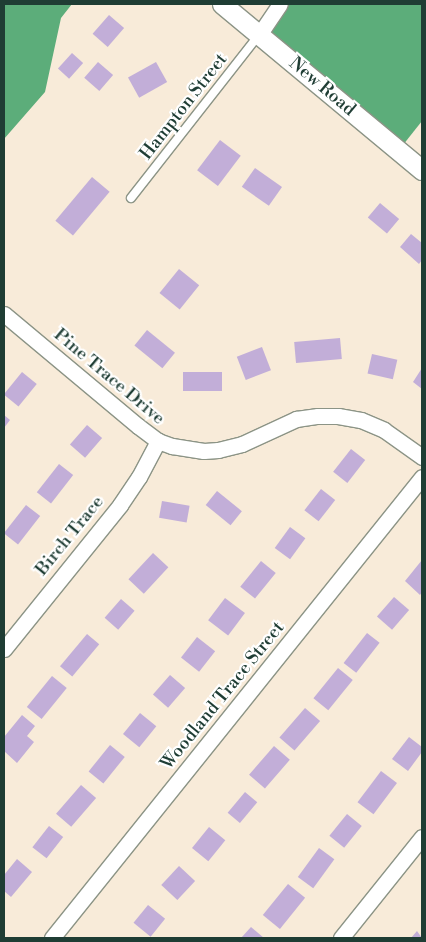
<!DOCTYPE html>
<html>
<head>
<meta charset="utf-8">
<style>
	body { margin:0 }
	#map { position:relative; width:426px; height:942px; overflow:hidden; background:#f8ebd9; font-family:"Libre Bodoni",serif }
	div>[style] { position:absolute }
	.forest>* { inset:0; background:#5cad7a }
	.building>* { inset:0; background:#c2aed8; transform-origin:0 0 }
	.roads { filter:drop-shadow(1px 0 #8c9486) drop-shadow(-1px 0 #8c9486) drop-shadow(0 1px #8c9486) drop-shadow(0 -1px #8c9486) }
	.service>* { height:8px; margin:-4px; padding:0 4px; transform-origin:4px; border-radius:4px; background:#fff }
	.minor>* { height:15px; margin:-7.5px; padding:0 7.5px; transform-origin:7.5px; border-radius:7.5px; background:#fff }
	.tertiary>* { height:19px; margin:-9.5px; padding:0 9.5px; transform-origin:9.5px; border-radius:9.5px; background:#fff }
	span { translate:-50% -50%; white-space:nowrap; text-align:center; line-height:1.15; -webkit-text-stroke:4.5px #fff; paint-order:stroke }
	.street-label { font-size:18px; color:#1f3d34 }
	.frame { position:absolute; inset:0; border:5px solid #1f3d34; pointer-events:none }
</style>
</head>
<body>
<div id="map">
	<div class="forest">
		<i style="clip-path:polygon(4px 4px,72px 4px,61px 18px,45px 92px,4px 139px)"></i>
		<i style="clip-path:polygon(280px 4px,422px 4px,422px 121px,399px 150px,259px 35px)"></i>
	</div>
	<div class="building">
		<i style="left:109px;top:15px;width:20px;height:25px;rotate:41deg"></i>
		<i style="left:72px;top:53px;width:15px;height:21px;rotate:42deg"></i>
		<i style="left:98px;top:62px;width:20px;height:21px;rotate:41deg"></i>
		<i style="left:156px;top:62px;width:23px;height:32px;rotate:61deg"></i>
		<i style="left:220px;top:140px;width:26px;height:38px;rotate:37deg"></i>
		<i style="left:255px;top:168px;width:33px;height:23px;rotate:35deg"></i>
		<i style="left:92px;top:177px;width:23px;height:57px;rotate:40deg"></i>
		<i style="left:380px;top:203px;width:25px;height:19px;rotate:40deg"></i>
		<i style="clip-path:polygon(411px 234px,422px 243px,422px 260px,419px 264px,400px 247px)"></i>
		<i style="left:179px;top:269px;width:26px;height:31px;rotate:39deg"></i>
		<i style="left:147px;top:330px;width:36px;height:20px;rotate:39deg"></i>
		<i style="left:340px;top:338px;width:21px;height:46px;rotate:85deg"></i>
		<i style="left:262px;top:347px;width:25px;height:27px;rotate:69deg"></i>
		<i style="left:372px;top:354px;width:26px;height:20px;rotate:13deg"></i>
		<i style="clip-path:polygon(422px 368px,422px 389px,413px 382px)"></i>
		<i style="left:22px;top:372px;width:19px;height:29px;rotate:39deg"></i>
		<i style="left:183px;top:372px;width:39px;height:19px"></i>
		<i style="clip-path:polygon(4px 415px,10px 420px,4px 428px)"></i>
		<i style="left:87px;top:425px;width:20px;height:26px;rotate:41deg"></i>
		<i style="left:351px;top:449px;width:18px;height:29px;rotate:38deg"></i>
		<i style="left:59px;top:464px;width:18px;height:36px;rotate:38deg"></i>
		<i style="left:321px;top:489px;width:18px;height:27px;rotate:38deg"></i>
		<i style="left:217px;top:491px;width:32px;height:18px;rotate:39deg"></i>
		<i style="left:162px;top:501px;width:28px;height:17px;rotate:10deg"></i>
		<i style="left:26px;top:505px;width:18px;height:36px;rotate:38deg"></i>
		<i style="left:290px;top:527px;width:19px;height:26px;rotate:36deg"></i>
		<i style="left:153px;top:553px;width:21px;height:36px;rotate:43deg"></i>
		<i style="clip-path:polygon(422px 560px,422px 592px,420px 595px,405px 581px)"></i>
		<i style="left:261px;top:561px;width:19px;height:33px;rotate:39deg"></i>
		<i style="left:394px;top:597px;width:20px;height:26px;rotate:41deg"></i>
		<i style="left:225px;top:598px;width:25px;height:28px;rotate:37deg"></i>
		<i style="left:121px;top:599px;width:18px;height:25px;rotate:41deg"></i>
		<i style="left:367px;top:633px;width:16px;height:38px;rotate:38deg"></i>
		<i style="left:87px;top:634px;width:16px;height:42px;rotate:40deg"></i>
		<i style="left:197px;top:637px;width:23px;height:26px;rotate:38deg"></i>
		<i style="left:338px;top:668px;width:19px;height:39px;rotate:39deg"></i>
		<i style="left:170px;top:675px;width:20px;height:26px;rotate:41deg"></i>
		<i style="left:52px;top:676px;width:19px;height:40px;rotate:39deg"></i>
		<i style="left:305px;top:708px;width:20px;height:39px;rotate:41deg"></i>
		<i style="left:140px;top:713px;width:21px;height:27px;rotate:39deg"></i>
		<i style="clip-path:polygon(22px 715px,35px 726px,27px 736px,34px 742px,17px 763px,4px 751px,4px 737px)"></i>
		<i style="clip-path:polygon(409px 737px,422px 747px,422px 752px,408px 771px,392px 759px)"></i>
		<i style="left:110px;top:745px;width:19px;height:34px;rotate:39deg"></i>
		<i style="left:274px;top:746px;width:21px;height:38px;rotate:41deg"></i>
		<i style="left:381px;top:771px;width:20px;height:39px;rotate:37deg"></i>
		<i style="left:81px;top:785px;width:20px;height:38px;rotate:41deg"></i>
		<i style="left:245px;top:792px;width:16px;height:27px;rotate:40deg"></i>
		<i style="left:347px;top:814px;width:19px;height:28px;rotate:39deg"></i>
		<i style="left:49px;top:826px;width:18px;height:27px;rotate:38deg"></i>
		<i style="left:209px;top:827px;width:21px;height:27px;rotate:39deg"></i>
		<i style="left:319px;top:848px;width:19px;height:36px;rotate:36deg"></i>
		<i style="clip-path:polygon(17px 859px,32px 872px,11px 897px,4px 891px,4px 875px)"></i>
		<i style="left:179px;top:866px;width:22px;height:26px;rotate:43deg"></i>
		<i style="left:288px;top:884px;width:22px;height:40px;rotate:39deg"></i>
		<i style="left:148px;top:905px;width:22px;height:23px;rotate:39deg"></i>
		<i style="clip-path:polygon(251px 927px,264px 938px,241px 938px)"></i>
		<i style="clip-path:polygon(417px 931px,422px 938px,411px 938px)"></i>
	</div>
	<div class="roads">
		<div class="service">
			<i style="left:131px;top:198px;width:207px;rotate:-51.9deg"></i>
		</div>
		<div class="minor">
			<i style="left:259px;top:35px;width:37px;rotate:-56deg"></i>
			<i style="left:4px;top:314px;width:175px;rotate:39.9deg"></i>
			<i style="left:138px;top:426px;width:25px;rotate:37deg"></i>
			<i style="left:158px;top:441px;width:15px;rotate:20deg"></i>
			<i style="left:172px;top:446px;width:32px;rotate:9deg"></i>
			<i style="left:204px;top:451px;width:14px;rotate:-4deg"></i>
			<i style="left:218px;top:450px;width:25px;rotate:-14deg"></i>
			<i style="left:242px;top:444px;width:60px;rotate:-24.8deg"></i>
			<i style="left:296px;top:419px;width:22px;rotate:-8deg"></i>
			<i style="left:318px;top:416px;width:20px"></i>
			<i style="left:338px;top:416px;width:23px;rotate:10deg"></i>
			<i style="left:361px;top:420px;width:25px;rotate:23deg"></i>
			<i style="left:384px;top:430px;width:47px;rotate:35.4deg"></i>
			<i style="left:4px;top:649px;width:185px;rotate:-51.1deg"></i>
			<i style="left:120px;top:505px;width:34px;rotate:-56deg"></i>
			<i style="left:139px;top:477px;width:41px;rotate:-62.2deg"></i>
			<i style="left:52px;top:938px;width:591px;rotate:-51.25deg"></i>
			<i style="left:341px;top:938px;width:129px;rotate:-51.3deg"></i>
		</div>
		<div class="tertiary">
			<i style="left:222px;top:4px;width:260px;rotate:39.7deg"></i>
		</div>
	</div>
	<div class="street-label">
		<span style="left:322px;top:87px;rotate:40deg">New Road</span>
		<span style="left:184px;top:107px;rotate:-52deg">Hampton Street</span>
		<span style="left:109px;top:377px;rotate:40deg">Pine Trace Drive</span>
		<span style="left:70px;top:536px;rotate:-51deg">Birch Trace</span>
		<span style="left:223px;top:696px;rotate:-51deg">Woodland Trace Street</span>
	</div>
	<div class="frame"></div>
</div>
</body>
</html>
